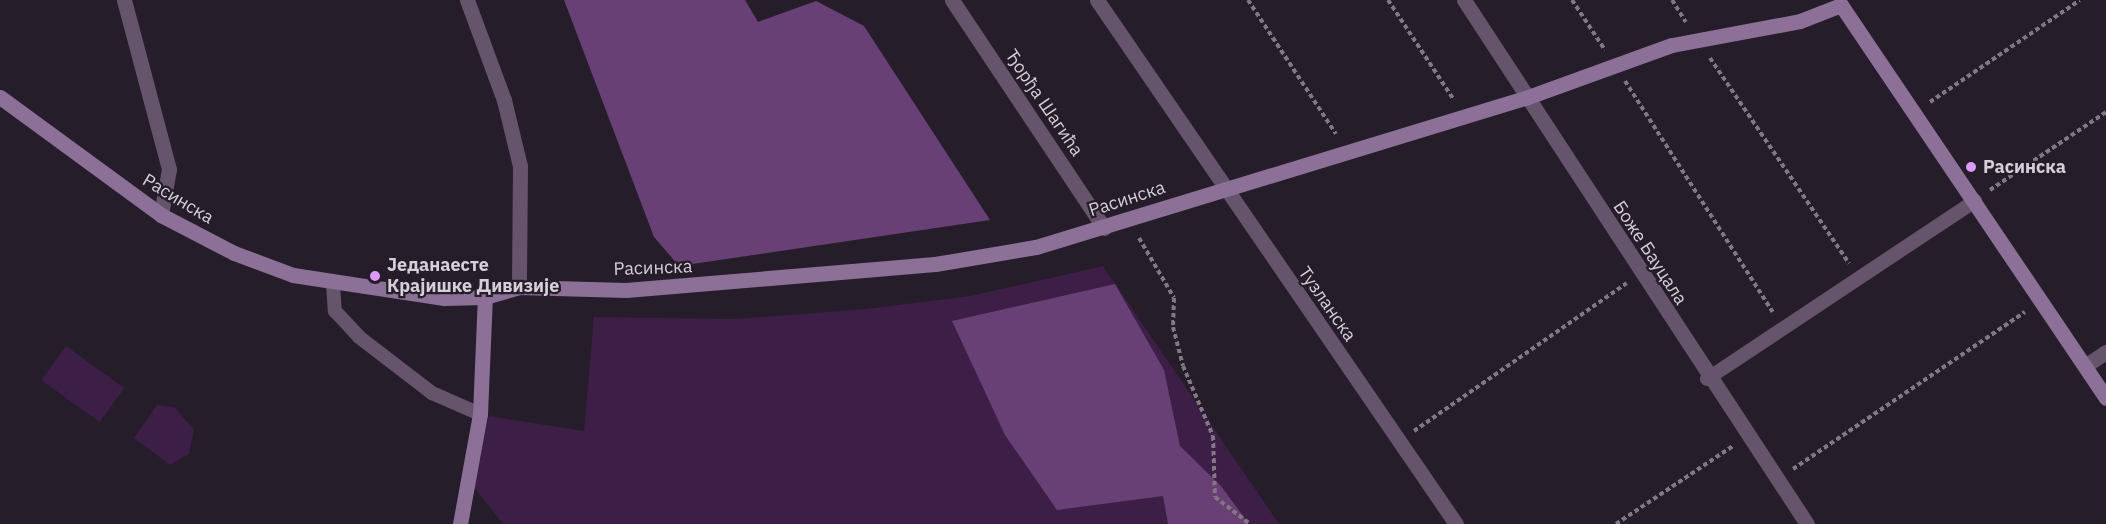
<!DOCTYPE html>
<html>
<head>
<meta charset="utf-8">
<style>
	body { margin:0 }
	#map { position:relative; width:2106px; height:524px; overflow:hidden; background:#261d2a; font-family:"IBM Plex Sans",sans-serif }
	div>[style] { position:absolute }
	.green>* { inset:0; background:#3c1e47; transform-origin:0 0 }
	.forest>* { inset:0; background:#684076 }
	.path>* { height:4px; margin-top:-2px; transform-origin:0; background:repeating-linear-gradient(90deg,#807984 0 4.5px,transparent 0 7.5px) }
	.lane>* { height:14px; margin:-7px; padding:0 7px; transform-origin:7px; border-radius:7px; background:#65546c }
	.street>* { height:15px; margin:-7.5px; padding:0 7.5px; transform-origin:7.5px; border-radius:7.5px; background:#65546c }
	.secondary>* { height:15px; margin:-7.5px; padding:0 7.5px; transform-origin:7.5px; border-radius:7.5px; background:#8c7097 }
	.dots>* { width:16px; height:16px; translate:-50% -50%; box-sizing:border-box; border:3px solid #261d2a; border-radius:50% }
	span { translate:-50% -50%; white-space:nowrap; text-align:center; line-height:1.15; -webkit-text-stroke:4.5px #261d2a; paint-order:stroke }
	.street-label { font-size:18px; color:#d5cfd8 }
	.poi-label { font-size:18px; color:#d5cfd8; font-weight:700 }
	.left { translate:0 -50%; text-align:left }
</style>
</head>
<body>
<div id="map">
	<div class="green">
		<i style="clip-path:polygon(1103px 266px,1279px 524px,503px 524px,470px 482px,489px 416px,584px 431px,594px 317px,734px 319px,866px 309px,971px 296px)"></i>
		<i style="left:66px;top:346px;width:72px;height:42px;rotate:36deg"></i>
		<i style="clip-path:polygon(157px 405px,174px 407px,194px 430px,189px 454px,170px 465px,134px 438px)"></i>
	</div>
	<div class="forest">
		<i style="clip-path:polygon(564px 0,745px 0,758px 22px,816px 1px,864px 26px,990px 220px,679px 266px,654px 237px)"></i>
		<i style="clip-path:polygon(1115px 284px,1164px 370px,1180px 446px,1221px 486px,1249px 524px,1168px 524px,1163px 496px,1057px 510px,1005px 435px,952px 321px)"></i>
	</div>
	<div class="path">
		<i style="left:1248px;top:0;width:160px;rotate:56.7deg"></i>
		<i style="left:1388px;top:0;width:120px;rotate:56.6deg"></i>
		<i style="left:1572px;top:0;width:60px;rotate:56.6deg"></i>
		<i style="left:1672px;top:0;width:26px;rotate:58deg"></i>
		<i style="left:1710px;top:58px;width:248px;rotate:55.9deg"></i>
		<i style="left:1625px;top:81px;width:274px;rotate:57.4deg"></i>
		<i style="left:1930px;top:102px;width:181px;rotate:-34.2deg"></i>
		<i style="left:1990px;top:190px;width:140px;rotate:-33.9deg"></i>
		<i style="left:1139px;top:238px;width:69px;rotate:59.7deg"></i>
		<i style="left:1174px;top:298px;width:29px;rotate:92deg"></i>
		<i style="left:1173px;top:327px;width:40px;rotate:75.6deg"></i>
		<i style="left:1183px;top:366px;width:76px;rotate:66.8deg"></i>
		<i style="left:1213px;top:436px;width:61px;rotate:88.1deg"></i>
		<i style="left:1215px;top:497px;width:44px;rotate:37.6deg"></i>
		<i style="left:1414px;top:431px;width:259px;rotate:-34.8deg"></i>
		<i style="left:1793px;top:469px;width:280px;rotate:-34.1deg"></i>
		<i style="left:1616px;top:524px;width:141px;rotate:-33.7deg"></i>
	</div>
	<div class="lane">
		<i style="left:333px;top:285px;width:26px;rotate:86deg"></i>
		<i style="left:335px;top:311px;width:35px;rotate:47deg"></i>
		<i style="left:359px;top:337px;width:92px;rotate:37.5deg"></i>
		<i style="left:432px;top:393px;width:52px;rotate:23.6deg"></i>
		<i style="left:1707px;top:379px;width:322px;rotate:-33.6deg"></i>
	</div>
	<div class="street">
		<i style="left:124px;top:0;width:175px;rotate:75.1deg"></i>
		<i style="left:169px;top:169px;width:47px;rotate:99.9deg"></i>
		<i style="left:467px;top:0;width:107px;rotate:69.7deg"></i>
		<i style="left:504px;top:100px;width:68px;rotate:76.4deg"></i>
		<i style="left:520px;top:166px;width:121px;rotate:90.5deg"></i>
		<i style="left:952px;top:0;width:274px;rotate:56.3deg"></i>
		<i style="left:1097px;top:0;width:635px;rotate:55.58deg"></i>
		<i style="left:1464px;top:0;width:626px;rotate:56.79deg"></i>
		<i style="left:2085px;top:366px;width:25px;rotate:-34deg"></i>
	</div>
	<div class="secondary">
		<i style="left:0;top:97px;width:200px;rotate:36.2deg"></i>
		<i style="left:161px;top:215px;width:82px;rotate:27.5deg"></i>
		<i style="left:234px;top:253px;width:63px;rotate:20.4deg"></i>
		<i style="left:293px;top:275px;width:153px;rotate:8.7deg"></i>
		<i style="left:444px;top:298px;width:41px;rotate:-1.4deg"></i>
		<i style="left:485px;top:297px;width:35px;rotate:-16deg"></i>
		<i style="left:519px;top:287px;width:107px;rotate:1.6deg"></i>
		<i style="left:626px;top:290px;width:310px;rotate:-4.8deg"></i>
		<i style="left:935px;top:264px;width:102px;rotate:-9.6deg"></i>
		<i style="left:1036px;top:247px;width:514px;rotate:-16.96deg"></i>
		<i style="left:1528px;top:97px;width:153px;rotate:-19.9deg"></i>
		<i style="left:1672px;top:45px;width:130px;rotate:-10.6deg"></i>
		<i style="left:1800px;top:21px;width:44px;rotate:-21.3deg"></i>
		<i style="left:1841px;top:5px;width:474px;rotate:56deg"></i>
		<i style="left:460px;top:524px;width:112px;rotate:-79.7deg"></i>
		<i style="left:480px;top:414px;width:117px;rotate:-87.6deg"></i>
	</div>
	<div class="dots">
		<i style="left:1971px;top:167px;background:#dc99f5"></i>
		<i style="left:375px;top:276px;background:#dc99f5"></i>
	</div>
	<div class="street-label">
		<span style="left:1044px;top:103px;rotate:56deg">Ђорђа Шагића</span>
		<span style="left:178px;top:199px;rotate:31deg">Расинска</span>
		<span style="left:1127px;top:199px;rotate:-18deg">Расинска</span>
		<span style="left:1650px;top:253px;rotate:57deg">Боже Бауцала</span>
		<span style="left:653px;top:268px;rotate:-2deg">Расинска</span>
		<span style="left:1327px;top:304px;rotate:55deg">Тузланска</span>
	</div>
	<div class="poi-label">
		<span class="left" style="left:1983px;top:167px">Расинска</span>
		<span class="left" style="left:387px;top:276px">Једанаесте<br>Крајишке Дивизије</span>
	</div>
</div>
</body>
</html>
